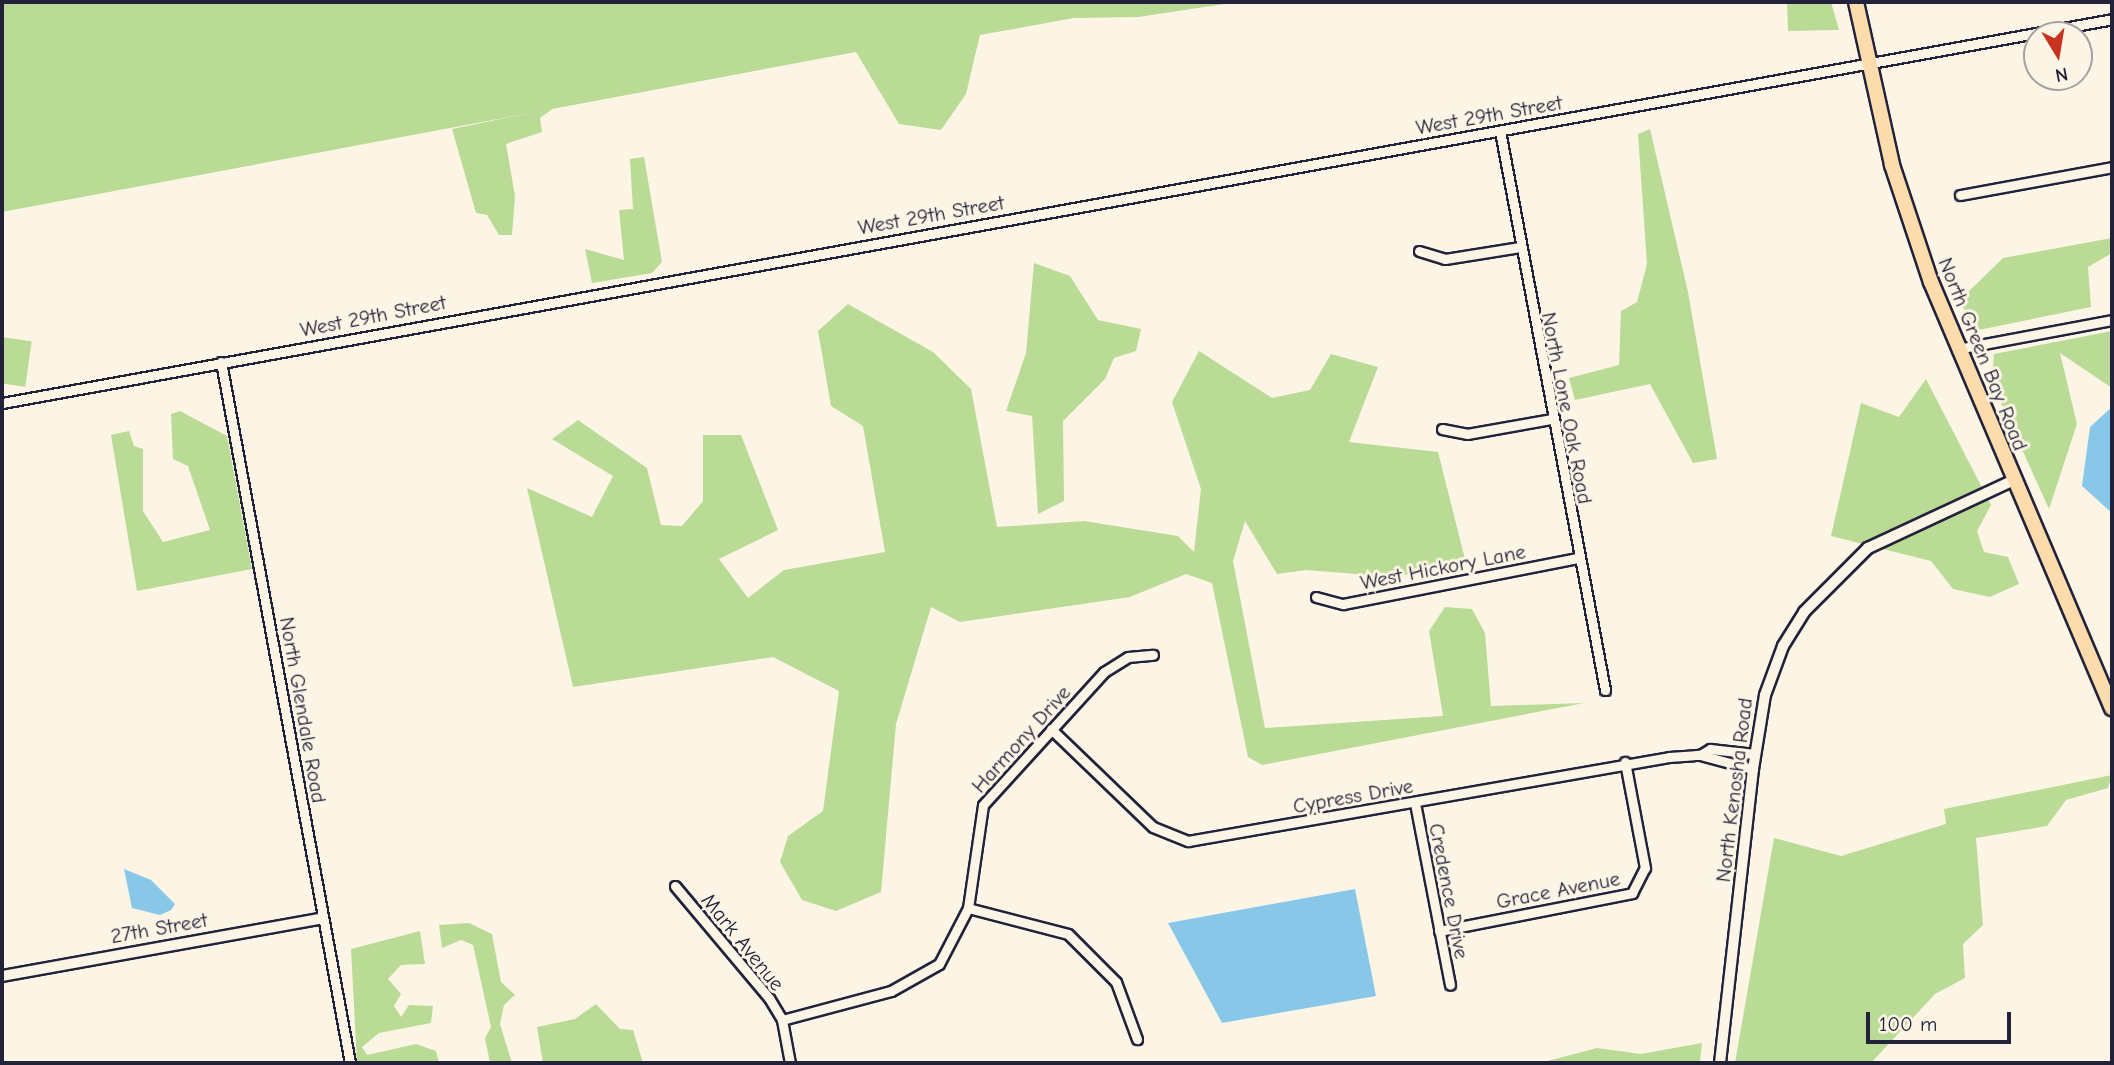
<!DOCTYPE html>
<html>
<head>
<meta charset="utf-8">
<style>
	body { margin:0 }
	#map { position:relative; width:2114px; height:1065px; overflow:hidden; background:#fcf5e5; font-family:"Comic Neue",sans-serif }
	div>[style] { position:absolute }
	.green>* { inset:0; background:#badb95; transform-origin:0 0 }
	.water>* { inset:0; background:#89c7e9 }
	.roads { filter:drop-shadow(2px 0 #22223b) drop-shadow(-2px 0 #22223b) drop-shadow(0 2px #22223b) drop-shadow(0 -2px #22223b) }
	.minor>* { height:9px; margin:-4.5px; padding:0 4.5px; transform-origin:4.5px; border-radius:4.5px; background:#fcf5e5 }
	.tertiary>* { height:10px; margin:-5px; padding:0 5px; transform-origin:5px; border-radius:5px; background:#fcf5e5 }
	.primary>* { height:14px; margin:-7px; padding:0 7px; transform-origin:7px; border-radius:7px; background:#fcdcac }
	span { translate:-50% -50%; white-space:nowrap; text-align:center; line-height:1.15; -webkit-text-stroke:6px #fcf5e5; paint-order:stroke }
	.street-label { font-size:21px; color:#22223b }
	.frame { position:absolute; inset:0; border:4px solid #22223b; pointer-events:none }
	.north { position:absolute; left:2023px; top:21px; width:70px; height:70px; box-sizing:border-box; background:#fcf5e5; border:2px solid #a5a1a1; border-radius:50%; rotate:169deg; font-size:19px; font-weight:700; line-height:28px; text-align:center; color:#22223b }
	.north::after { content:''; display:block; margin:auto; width:24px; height:32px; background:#c8321e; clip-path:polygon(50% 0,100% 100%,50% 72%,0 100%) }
	.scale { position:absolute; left:1866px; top:1012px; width:145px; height:32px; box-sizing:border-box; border:4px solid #22223b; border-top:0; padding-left:9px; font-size:21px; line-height:24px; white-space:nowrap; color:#22223b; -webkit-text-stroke:5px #fcf5e5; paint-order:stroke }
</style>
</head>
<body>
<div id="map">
	<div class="green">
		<i style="clip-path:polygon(2px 2px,1238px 2px,1138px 17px,1074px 18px,980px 35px,966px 94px,941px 130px,899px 124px,856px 52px,2px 212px)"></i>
		<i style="clip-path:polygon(1787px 2px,1831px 2px,1839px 30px,1788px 31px)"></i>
		<i style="clip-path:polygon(554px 108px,540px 118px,542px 132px,506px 144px,515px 196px,512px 235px,499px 235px,487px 215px,476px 213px,452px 129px)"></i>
		<i style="clip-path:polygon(1650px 129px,1688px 292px,1717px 459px,1693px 463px,1650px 384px,1575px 400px,1569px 378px,1619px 365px,1621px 311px,1637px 302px,1647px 264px,1638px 134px)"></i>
		<i style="clip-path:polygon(644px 157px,662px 262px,652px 273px,592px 283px,585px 249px,624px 260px,619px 210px,633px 209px,630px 159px)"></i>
		<i style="clip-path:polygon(2112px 238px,2112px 253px,2088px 267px,2091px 307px,1974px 331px,1960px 300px,2003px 258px)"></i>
		<i style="clip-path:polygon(1034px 263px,1070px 276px,1098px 320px,1141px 329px,1136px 351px,1114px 358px,1105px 379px,1063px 421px,1064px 501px,1038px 514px,1032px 416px,1006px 411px,1026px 353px)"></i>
		<i style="clip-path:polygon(848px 304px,933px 352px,971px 389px,997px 527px,1084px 521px,1178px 536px,1194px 552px,1201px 489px,1172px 402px,1199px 351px,1272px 398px,1310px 390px,1331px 354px,1378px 367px,1349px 442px,1438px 452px,1466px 563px,1394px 577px,1306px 570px,1277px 574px,1245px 521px,1233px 561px,1265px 728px,1443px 716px,1429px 631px,1445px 607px,1472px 609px,1485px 633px,1491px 706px,1584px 703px,1262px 765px,1248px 757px,1212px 583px,1186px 574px,1130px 597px,960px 622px,931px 607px,896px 724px,881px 892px,836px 911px,802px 900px,780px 862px,788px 836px,823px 811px,839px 691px,773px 657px,573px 687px,527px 488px,592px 517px,613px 476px,552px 439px,578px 420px,647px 468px,661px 525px,682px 526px,703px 501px,703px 435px,741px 435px,778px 530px,719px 559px,748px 598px,784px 570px,885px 552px,863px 426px,831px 406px,818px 331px)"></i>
		<i style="clip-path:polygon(2112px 331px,2112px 388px,2060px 353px,2077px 424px,2049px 509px,1992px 383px,1994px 354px)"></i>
		<i style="left:2px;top:337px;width:30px;height:46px;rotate:8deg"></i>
		<i style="clip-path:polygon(1926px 379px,1991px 505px,1977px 531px,1984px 552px,2008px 557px,2019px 584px,1990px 597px,1953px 589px,1931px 561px,1831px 536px,1861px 403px,1899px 417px)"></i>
		<i style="clip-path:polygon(180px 411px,227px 436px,252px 569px,137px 591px,111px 435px,129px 431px,134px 446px,143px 449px,143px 511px,163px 542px,210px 530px,188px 466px,173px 459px,171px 414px)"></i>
		<i style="clip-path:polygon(2112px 775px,2108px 788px,2066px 800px,2047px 826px,1976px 838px,1983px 925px,1963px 944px,1965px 978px,1935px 994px,1871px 1063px,1735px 1063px,1774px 838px,1841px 856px,1946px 824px,1944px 809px)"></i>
		<i style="clip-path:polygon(469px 923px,492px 934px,501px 982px,515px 995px,504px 1005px,500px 1024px,512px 1063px,490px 1063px,485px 1038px,491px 1027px,473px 945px,461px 940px,442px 948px,439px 925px)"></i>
		<i style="clip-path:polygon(420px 931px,425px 964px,401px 965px,388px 979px,401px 994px,394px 1006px,401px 1017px,409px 1005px,433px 1006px,431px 1023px,379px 1033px,362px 1047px,367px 1055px,416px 1044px,436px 1051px,439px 1063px,357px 1063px,351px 949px)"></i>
		<i style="clip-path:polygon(596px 1004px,620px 1029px,633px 1030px,643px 1063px,543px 1063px,537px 1027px,575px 1019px)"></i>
		<i style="clip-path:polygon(1702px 1043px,1700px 1062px,1540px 1063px,1597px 1048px,1641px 1054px)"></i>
	</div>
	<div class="water">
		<i style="clip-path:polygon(2112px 407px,2112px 513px,2082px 486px,2090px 427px)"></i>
		<i style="clip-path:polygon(124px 869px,151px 880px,175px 904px,171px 910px,160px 915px,132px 908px)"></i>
		<i style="clip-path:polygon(1355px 889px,1376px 996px,1222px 1023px,1168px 923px)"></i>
	</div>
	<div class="roads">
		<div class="minor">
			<i style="left:1500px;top:131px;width:569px;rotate:79.36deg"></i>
			<i style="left:1960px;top:195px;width:155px;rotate:-10.4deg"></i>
			<i style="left:1419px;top:251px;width:27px;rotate:17deg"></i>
			<i style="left:1445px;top:259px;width:76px;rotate:-9.1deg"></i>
			<i style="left:1957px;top:349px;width:158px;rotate:-10.6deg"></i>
			<i style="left:221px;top:362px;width:713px;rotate:79.57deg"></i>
			<i style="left:2px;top:403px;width:2145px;rotate:-10.31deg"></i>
			<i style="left:1442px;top:429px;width:25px;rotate:11deg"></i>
			<i style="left:1467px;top:434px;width:85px;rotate:-10.1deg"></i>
			<i style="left:1316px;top:597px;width:28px;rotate:15deg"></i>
			<i style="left:1343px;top:604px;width:239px;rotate:-11.1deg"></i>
			<i style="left:1051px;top:729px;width:141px;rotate:43.9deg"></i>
			<i style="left:1153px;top:827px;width:38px;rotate:22deg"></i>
			<i style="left:1188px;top:841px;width:488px;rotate:-9.9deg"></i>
			<i style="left:1669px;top:757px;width:31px;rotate:-4deg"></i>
			<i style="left:1700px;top:755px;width:55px;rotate:14.8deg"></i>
			<i style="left:1700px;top:755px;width:12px;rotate:-31deg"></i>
			<i style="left:1710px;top:749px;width:45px;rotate:6.3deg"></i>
			<i style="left:1415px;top:803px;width:185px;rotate:79.1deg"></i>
			<i style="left:675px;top:886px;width:146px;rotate:50deg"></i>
			<i style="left:769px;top:998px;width:26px;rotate:59deg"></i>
			<i style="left:782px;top:1020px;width:44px;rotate:79.5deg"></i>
			<i style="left:968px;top:908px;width:103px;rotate:14.6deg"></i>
			<i style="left:1068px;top:934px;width:68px;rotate:45deg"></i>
			<i style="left:1116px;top:982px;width:61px;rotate:69.8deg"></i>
			<i style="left:1439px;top:931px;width:197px;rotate:-11.1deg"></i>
			<i style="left:1632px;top:893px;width:28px;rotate:-63deg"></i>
			<i style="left:1645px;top:868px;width:108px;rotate:-100.7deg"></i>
			<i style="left:782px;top:1020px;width:113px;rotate:-14.9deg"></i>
			<i style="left:891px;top:991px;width:55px;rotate:-29.4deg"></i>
			<i style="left:939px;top:964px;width:63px;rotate:-62.6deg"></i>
			<i style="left:968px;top:908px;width:104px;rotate:-81.7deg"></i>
			<i style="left:983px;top:805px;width:180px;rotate:-47.7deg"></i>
			<i style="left:1104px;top:672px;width:28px;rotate:-32deg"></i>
			<i style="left:1128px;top:657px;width:25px;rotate:-5deg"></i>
		</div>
		<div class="tertiary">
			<i style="left:2px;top:976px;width:326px;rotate:-10.2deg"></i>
			<i style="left:1720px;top:1063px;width:296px;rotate:-83.6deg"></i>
			<i style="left:1753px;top:769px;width:75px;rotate:-80.8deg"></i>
			<i style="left:1765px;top:695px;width:52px;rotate:-69.8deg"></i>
			<i style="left:1783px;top:646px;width:40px;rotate:-58deg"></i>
			<i style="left:1804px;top:612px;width:91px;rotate:-45deg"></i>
			<i style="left:1868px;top:548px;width:159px;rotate:-25deg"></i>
		</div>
		<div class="primary">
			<i style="left:1856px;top:2px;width:167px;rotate:77.5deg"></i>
			<i style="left:1892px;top:165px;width:123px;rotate:71.6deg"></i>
			<i style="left:1931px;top:282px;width:463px;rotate:67deg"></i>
		</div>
	</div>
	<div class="street-label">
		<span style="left:1489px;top:115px;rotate:-10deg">West 29th Street</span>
		<span style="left:931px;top:215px;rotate:-10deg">West 29th Street</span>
		<span style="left:373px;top:316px;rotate:-11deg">West 29th Street</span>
		<span style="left:1983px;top:354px;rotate:68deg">North Green Bay Road</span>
		<span style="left:1567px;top:408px;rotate:79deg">North Lone Oak Road</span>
		<span style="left:1443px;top:567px;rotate:-11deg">West Hickory Lane</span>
		<span style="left:303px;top:710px;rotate:80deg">North Glendale Road</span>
		<span style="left:1021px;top:739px;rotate:-48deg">Harmony Drive</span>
		<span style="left:1734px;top:790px;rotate:-83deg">North Kenosha Road</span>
		<span style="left:1353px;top:796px;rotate:-10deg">Cypress Drive</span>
		<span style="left:1558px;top:890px;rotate:-11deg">Grace Avenue</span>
		<span style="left:1449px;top:891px;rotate:79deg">Credence Drive</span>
		<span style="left:159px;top:928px;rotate:-10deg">27th Street</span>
		<span style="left:743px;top:942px;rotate:51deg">Mark Avenue</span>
	</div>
	<div class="frame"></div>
	<div class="north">N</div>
	<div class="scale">100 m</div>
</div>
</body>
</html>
